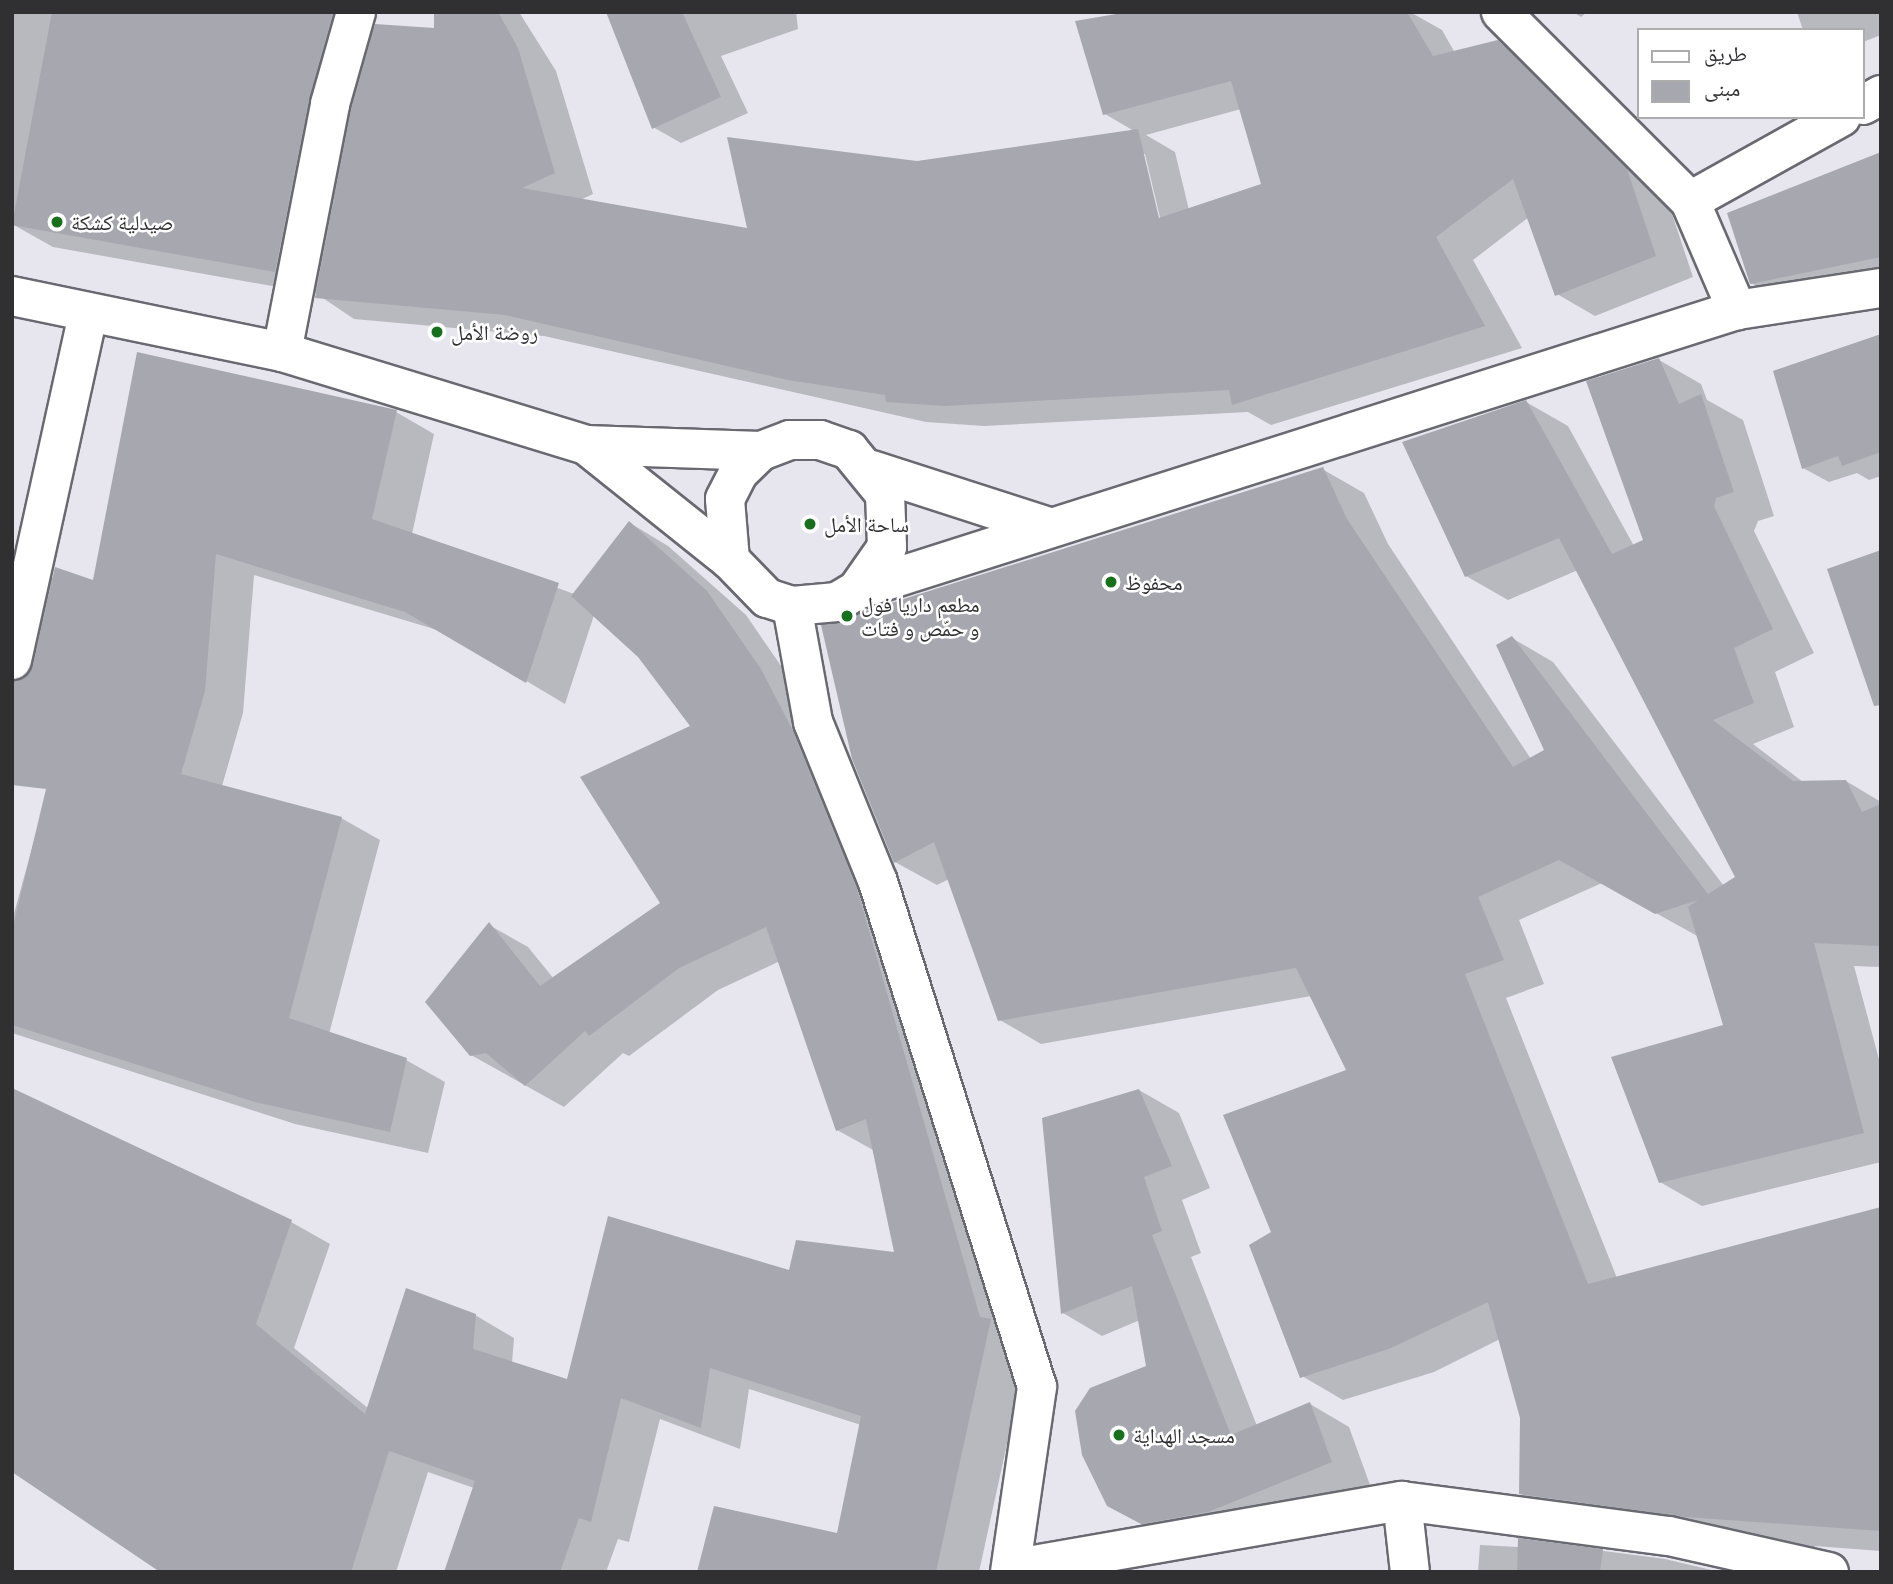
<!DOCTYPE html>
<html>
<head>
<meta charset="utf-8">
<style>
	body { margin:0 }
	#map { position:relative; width:1893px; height:1584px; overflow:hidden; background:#e7e6ef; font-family:"Golos Text","Noto Naskh Arabic",sans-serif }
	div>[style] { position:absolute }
	.shadow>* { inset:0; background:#0003 }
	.building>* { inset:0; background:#a7a7af }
	.roads { filter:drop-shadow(2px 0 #696971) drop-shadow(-2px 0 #696971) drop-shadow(0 2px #696971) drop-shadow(0 -2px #696971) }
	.minor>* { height:38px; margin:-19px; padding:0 19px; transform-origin:19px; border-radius:19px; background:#fff }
	.dots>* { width:19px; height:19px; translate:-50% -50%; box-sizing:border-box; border:4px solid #fff; border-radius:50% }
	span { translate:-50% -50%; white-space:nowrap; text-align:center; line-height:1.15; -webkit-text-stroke:5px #fff; paint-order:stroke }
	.poi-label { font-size:21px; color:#303033 }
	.left { translate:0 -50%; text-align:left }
	.frame { position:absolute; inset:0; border:14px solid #303033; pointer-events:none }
	.legend { position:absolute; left:1637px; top:28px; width:228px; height:91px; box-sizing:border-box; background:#fff; border:2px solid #acacad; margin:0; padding:9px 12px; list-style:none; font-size:21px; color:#303033 }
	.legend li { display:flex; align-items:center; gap:14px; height:35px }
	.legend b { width:35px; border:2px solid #acacad }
</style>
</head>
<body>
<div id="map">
	<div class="shadow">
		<i style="clip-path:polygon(evenodd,12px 12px,347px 12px,376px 29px,435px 30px,436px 12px,519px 12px,556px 71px,593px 194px,580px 200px,749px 231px,917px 162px,1134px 131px,1105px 114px,1138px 12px,1410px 12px,1442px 30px,1455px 53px,1497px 42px,1536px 64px,1665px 193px,1693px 277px,1595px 316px,1557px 294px,1529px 217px,1473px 260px,1522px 348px,1271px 425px,1248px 412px,984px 426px,926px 422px,544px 336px,354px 319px,317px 294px,53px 247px,12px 224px,12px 12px,1241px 109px,1263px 185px,1189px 210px,1175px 152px,1146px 135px,1241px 109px,12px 12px,1142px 154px,1145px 154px,1162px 226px,1159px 227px,1142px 154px)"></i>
		<i style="clip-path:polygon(608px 12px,796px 12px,798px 29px,721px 56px,748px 113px,681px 143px,653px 127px)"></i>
		<i style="clip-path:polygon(1573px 12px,1587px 12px,1581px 17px)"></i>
		<i style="clip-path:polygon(1797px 12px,1881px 12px,1881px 35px,1863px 42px,1863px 30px,1803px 30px)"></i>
		<i style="clip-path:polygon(1881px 154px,1881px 295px,1800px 311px,1751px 283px)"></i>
		<i style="clip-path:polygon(1881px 336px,1881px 476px,1869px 480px,1857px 473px,1829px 482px,1803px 468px)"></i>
		<i style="clip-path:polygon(1659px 360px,1701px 384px,1707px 400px,1743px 420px,1774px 516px,1758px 521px,1754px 531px,1814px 653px,1775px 672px,1794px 727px,1753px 744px,1803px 782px,1846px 781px,1881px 802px,1881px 967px,1854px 966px,1881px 1067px,1881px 1162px,1702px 1206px,1660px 1182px,1726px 1026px,1699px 937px,1602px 883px,1519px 920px,1544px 984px,1506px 998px,1617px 1278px,1881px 1209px,1881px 1551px,1815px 1546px,1816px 1560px,1562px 1517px,1520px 1493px,1522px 1417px,1500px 1339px,1434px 1372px,1343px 1400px,1302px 1376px,1273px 1233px,1348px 1071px,1311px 996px,1041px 1044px,1000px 1020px,949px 879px,937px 885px,895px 862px,1322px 469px,1364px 493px,1388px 544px,1531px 759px,1546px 750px,1512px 638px,1553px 662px,1724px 886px,1737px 878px,1578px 570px,1508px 600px,1466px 576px,1526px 402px,1568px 426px,1634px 546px,1645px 541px)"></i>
		<i style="clip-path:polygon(396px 412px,434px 434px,412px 534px,574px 594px,630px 523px,668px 546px,746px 615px,799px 692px,1029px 1343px,979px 1572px,699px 1572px,838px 1535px,861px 1425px,749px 1389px,740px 1449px,660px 1419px,629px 1542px,618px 1539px,606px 1572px,446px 1572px,474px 1488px,428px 1472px,396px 1572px,163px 1572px,291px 1222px,330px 1244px,294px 1348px,369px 1409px,475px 1315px,514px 1338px,512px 1363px,569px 1381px,791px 1272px,896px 1254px,875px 1151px,837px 1130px,780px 961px,718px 990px,629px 1056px,623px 1053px,564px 1107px,471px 1055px,489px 925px,528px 947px,554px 979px,662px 903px,693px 726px,639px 656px,594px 615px,565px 704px,444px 632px,254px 575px,243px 713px,222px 786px,341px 818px,380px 840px,329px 1034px,406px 1060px,445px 1082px,428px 1153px,295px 1124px,12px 1033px,12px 921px,49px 786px,12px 776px,12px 554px,54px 578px,94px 582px)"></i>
		<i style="clip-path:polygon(1139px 1090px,1179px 1113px,1210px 1188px,1182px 1200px,1201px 1253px,1191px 1257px,1257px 1426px,1310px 1404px,1349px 1427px,1370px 1485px,1248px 1534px,1148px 1527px,1108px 1504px,1148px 1367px,1140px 1320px,1102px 1336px,1063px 1313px,1044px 1119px)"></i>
		<i style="clip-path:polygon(1520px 1540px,1665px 1559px,1720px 1572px,1478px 1572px,1480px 1545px,1519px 1547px)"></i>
	</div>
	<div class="building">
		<i style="clip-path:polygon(52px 12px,333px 12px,309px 100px,275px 272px,12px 225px)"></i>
		<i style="clip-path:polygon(434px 12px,498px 12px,518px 48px,555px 173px,522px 188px,747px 228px,727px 137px,917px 161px,1138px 129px,1159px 218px,1261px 184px,1231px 81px,1103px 115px,1075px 21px,1128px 12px,1407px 12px,1433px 56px,1498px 40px,1627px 169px,1656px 256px,1555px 296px,1513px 179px,1436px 237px,1485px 326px,1232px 405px,1229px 390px,945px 406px,886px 402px,885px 395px,788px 380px,505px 315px,315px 298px,351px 109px,375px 24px,434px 28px)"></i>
		<i style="clip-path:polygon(606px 12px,682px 12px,721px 97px,652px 129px)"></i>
		<i style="clip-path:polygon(1881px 152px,1881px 257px,1750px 284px,1727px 213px)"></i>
		<i style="clip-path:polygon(1881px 334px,1881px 452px,1842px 466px,1838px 456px,1802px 469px,1773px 371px)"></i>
		<i style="clip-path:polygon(137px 352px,397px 410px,372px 519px,559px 583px,526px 683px,405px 612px,216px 554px,205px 691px,181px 774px,342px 817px,289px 1018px,407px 1058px,390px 1132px,255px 1102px,12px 1025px,12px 931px,46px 789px,12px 785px,12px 681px,33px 665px,55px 567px,93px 580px)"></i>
		<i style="clip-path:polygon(1659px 358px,1679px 404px,1701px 394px,1734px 492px,1716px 498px,1714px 506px,1773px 629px,1734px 648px,1754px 703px,1713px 720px,1793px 781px,1846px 780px,1862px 812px,1881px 804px,1881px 946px,1814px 943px,1864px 1133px,1659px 1183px,1611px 1057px,1723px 1025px,1688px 907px,1698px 900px,1655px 914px,1559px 860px,1478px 897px,1504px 960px,1465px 974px,1588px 1284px,1881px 1207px,1881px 1531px,1686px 1517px,1519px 1494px,1520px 1418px,1488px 1302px,1391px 1348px,1300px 1378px,1249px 1245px,1271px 1232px,1223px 1115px,1346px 1070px,1296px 968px,998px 1021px,934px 842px,894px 863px,852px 759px,821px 625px,1323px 467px,1347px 519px,1513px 767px,1544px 750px,1496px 645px,1512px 636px,1708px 894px,1735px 877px,1559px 538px,1465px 577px,1402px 442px,1526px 400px,1612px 554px,1643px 540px,1586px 381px)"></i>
		<i style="clip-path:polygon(629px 521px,707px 591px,761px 669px,792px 729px,857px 889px,980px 1317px,991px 1319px,936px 1572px,697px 1572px,714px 1506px,837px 1533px,861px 1416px,710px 1368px,701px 1428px,621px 1398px,591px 1522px,579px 1518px,560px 1572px,444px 1572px,475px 1481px,389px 1451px,351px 1572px,160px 1572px,12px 1472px,12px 1088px,292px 1220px,256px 1324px,365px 1414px,406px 1288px,476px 1314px,473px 1349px,567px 1379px,608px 1216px,789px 1270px,796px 1240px,894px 1252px,866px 1119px,836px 1131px,766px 927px,679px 968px,589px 1036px,585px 1031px,525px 1086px,486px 1053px,470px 1056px,425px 1002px,489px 922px,540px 986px,660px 903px,580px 777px,690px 726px,638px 657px,571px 596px)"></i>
		<i style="clip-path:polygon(1881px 550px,1881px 705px,1874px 706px,1827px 569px)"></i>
		<i style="clip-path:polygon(1139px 1089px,1172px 1166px,1144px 1177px,1162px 1231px,1152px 1235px,1231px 1435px,1310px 1402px,1332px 1462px,1208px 1512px,1141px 1524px,1107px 1506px,1082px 1455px,1075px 1411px,1090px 1388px,1146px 1366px,1132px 1286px,1061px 1314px,1042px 1118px)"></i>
		<i style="clip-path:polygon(1518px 1538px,1603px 1549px,1600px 1572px,1517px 1572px)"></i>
	</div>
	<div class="roads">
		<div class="minor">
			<i style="left:1501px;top:12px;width:267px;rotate:45deg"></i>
			<i style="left:1690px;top:201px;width:119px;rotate:66.7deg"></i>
			<i style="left:1863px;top:105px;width:21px;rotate:-29deg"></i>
			<i style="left:1690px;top:201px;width:173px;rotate:-29.1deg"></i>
			<i style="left:12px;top:296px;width:276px;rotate:11.7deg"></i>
			<i style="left:282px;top:352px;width:318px;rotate:17deg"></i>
			<i style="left:586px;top:445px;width:175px;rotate:2deg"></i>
			<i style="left:761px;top:451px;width:31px;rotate:-21deg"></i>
			<i style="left:790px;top:440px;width:30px"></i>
			<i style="left:820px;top:440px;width:31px;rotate:19deg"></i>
			<i style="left:849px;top:450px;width:57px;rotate:50.7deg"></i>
			<i style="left:885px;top:494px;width:53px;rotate:87.8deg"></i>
			<i style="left:887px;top:547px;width:52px;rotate:124.9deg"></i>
			<i style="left:857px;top:590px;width:23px;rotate:149deg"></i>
			<i style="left:837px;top:602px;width:45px;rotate:174.9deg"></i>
			<i style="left:792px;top:606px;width:26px;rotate:-162deg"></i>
			<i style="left:767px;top:598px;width:53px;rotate:-134.2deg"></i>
			<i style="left:730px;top:560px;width:61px;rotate:-94.7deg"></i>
			<i style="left:725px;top:499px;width:30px;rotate:-63deg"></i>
			<i style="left:739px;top:472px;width:30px;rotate:-44deg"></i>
			<i style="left:282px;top:352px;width:253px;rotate:-79deg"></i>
			<i style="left:330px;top:104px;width:96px;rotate:-74.2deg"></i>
			<i style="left:586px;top:445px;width:184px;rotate:38.6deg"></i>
			<i style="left:872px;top:470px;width:182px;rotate:17.9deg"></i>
			<i style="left:857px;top:590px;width:923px;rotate:-17.65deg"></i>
			<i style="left:1737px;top:310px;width:146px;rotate:-8.7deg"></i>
			<i style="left:792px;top:606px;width:118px;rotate:79.7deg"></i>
			<i style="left:813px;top:722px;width:173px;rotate:67.9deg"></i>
			<i style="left:878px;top:882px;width:529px;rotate:72.52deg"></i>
			<i style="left:1037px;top:1387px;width:187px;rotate:98.3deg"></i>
			<i style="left:12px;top:660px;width:354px;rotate:-77.6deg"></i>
			<i style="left:1402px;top:1501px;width:71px;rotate:83.6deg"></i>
			<i style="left:1011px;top:1569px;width:397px;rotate:-9.9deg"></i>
			<i style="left:1402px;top:1501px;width:269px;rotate:7.5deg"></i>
			<i style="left:1669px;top:1536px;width:164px;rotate:12.7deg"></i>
		</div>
	</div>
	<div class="dots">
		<i style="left:57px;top:222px;background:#17701b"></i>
		<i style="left:437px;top:332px;background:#17701b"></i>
		<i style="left:810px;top:524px;background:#17701b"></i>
		<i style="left:1111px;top:582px;background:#17701b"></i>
		<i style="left:847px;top:616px;background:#17701b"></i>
		<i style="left:1119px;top:1435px;background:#17701b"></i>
	</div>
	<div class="poi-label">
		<span class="left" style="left:71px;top:222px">صيدلية كشكة</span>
		<span class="left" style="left:451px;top:332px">روضة الأمل</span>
		<span class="left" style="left:824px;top:524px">ساحة الأمل</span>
		<span class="left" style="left:1125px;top:582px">محفوظ</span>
		<span class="left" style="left:861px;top:616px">مطعم داريا فول<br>و حمّص و فتات</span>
		<span class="left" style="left:1133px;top:1435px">مسجد الهداية</span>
	</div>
	<div class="frame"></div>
	<ul class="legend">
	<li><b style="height:9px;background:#fff"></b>طريق</li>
	<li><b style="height:19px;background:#a7a7af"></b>مبنى</li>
	</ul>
</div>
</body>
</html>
